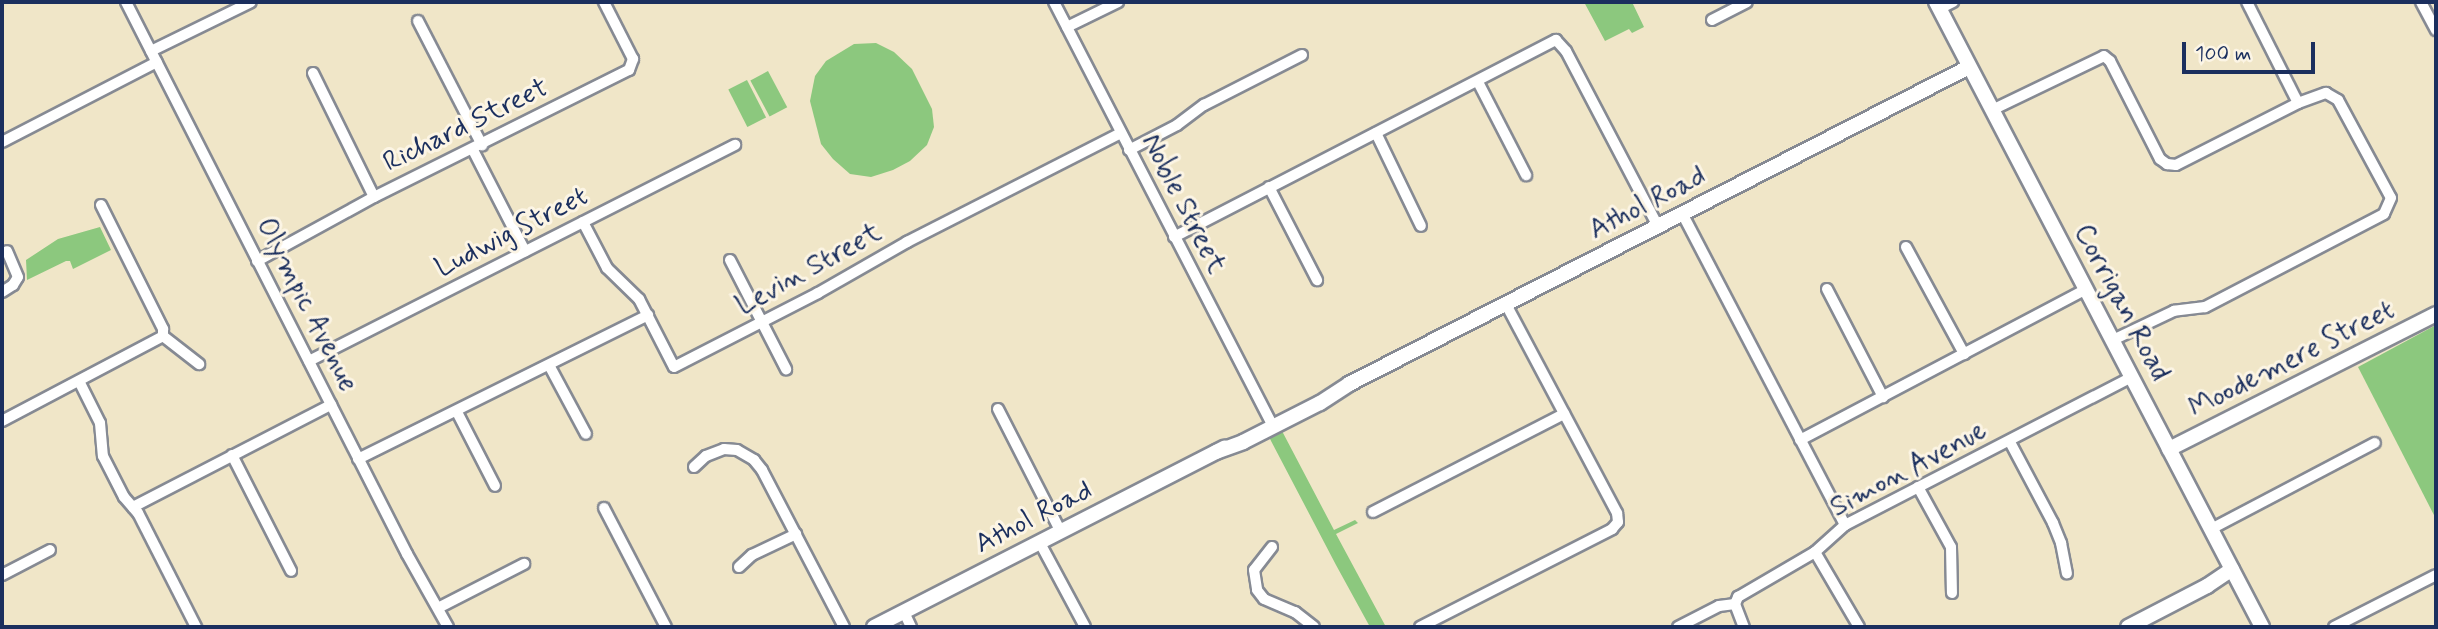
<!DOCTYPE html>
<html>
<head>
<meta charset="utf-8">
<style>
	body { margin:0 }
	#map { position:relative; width:2438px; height:629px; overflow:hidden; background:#f0e6c8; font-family:Mynerve,sans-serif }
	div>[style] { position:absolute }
	.green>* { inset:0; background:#8cc87e; transform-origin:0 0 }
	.roads { filter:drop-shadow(2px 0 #868a93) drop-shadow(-2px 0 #868a93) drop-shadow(0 2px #868a93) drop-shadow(0 -2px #868a93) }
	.street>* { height:10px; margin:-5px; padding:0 5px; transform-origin:5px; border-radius:5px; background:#fff }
	.secondary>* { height:14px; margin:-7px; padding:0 7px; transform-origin:7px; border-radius:7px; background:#fff }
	span { translate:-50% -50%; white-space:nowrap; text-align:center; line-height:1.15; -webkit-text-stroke:6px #fcf5e5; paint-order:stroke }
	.street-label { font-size:28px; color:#1b2f5e }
	.frame { position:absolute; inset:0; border:4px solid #1b2f5e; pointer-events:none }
	.scale { position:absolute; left:2182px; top:42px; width:133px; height:32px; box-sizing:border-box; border:4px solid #1b2f5e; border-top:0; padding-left:9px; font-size:21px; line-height:24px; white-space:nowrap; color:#1b2f5e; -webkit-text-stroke:5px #fcf5e5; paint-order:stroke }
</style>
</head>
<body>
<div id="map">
	<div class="green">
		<i style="clip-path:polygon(1584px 2px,1632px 2px,1644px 27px,1632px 33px,1629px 29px,1605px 41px)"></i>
		<i style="clip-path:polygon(876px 43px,894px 52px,912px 69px,932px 109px,934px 127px,927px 145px,910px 161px,893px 170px,871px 177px,850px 174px,833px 159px,821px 144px,810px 101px,815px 76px,826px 61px,854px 44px)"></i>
		<i style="left:768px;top:71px;width:41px;height:20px;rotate:62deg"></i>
		<i style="left:747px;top:80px;width:42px;height:21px;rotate:63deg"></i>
		<i style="clip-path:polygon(100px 227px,111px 250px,73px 269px,70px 261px,66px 261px,27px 280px,26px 260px,58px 239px)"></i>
		<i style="clip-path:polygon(2436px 325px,2436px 519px,2358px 367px)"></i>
		<i style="clip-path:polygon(1282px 431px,1334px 530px,1355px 520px,1358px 523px,1336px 534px,1386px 627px,1370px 627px,1336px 565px,1269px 437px)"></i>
	</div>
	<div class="roads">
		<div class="street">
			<i style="left:126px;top:2px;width:619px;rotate:63.02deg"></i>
			<i style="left:407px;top:554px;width:84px;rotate:60.7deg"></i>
			<i style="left:1054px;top:2px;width:478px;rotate:62.7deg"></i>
			<i style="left:2247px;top:2px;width:113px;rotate:63.2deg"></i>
			<i style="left:2421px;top:2px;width:32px;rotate:62deg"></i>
			<i style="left:1939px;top:9px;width:16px;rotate:-27deg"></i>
			<i style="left:1712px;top:20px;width:39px;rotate:-27deg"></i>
			<i style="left:418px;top:21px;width:140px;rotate:62.7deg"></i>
			<i style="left:1067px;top:27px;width:57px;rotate:-26.1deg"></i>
			<i style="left:151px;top:51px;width:111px;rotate:-26.1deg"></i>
			<i style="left:313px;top:73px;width:138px;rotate:63.8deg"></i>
			<i style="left:1478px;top:82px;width:105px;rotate:62.7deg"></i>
			<i style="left:1992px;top:110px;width:124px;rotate:-25.7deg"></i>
			<i style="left:2104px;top:56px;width:8px;rotate:40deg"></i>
			<i style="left:2110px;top:61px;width:110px;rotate:63deg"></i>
			<i style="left:2160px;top:159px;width:9px;rotate:36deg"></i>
			<i style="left:2167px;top:164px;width:9px;rotate:6deg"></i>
			<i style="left:2176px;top:165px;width:137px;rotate:-26.9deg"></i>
			<i style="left:2298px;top:103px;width:30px;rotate:-20deg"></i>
			<i style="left:2326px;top:93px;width:14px;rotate:30deg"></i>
			<i style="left:2338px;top:100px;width:111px;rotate:61.6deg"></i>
			<i style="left:2391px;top:198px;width:17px;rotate:114deg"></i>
			<i style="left:2384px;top:214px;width:202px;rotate:152.5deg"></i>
			<i style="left:2205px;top:307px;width:31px;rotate:173deg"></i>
			<i style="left:2174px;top:311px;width:68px;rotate:154.6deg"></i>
			<i style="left:1376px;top:133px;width:103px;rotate:64.2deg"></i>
			<i style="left:2px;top:142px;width:174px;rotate:-27.3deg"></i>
			<i style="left:473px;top:150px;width:114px;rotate:62.8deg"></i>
			<i style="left:1129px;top:150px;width:54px;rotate:-27.5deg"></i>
			<i style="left:1177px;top:125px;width:34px;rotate:-37deg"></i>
			<i style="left:1204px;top:105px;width:110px;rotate:-27deg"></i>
			<i style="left:1269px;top:187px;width:105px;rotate:62.7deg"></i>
			<i style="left:101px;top:205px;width:139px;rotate:63.4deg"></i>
			<i style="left:163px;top:329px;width:7px;rotate:90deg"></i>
			<i style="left:163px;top:336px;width:46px;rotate:37.9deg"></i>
			<i style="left:1682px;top:213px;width:352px;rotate:62.4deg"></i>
			<i style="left:583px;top:222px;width:52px;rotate:62.4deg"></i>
			<i style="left:607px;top:268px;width:45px;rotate:44.1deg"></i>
			<i style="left:639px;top:299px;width:76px;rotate:62.8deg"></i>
			<i style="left:674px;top:367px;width:162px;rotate:-27.2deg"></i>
			<i style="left:818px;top:293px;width:103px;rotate:-29.8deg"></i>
			<i style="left:907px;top:242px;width:240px;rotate:-27deg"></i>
			<i style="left:1174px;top:237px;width:430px;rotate:-27.3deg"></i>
			<i style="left:1556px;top:40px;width:15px;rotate:48deg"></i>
			<i style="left:1566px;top:51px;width:198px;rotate:62.3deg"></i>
			<i style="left:1906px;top:247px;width:122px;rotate:61.5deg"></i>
			<i style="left:730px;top:260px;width:123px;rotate:62.8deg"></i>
			<i style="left:257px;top:261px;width:133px;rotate:-28.7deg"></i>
			<i style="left:374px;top:197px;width:285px;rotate:-26.5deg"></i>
			<i style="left:629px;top:70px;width:12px;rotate:-70deg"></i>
			<i style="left:633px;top:59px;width:64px;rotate:-117deg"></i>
			<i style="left:1827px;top:289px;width:122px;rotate:62.6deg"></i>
			<i style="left:2px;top:292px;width:13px;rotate:-32deg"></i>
			<i style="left:13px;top:285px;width:9px;rotate:-58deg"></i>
			<i style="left:18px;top:277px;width:28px;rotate:-113deg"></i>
			<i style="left:309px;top:361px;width:478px;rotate:-26.9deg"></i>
			<i style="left:549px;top:365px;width:78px;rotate:61.8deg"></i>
			<i style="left:79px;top:381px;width:47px;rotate:63.4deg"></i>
			<i style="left:100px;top:423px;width:33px;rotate:85deg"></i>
			<i style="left:103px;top:456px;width:46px;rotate:62.9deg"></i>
			<i style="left:124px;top:497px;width:21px;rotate:49deg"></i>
			<i style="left:138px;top:513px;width:128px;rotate:63deg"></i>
			<i style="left:998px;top:409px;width:138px;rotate:62.9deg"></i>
			<i style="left:457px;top:412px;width:83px;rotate:62.8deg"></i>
			<i style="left:2px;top:421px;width:182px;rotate:-27.8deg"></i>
			<i style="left:1800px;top:440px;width:323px;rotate:-27.8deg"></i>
			<i style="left:2010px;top:442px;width:92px;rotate:62deg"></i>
			<i style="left:2053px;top:523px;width:22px;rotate:68deg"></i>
			<i style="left:2061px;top:543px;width:31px;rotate:79deg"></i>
			<i style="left:232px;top:455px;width:130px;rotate:63deg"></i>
			<i style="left:358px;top:459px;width:324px;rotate:-26.4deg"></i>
			<i style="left:694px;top:467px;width:16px;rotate:-43deg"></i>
			<i style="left:706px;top:456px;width:19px;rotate:-21deg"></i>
			<i style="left:724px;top:449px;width:13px;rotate:4deg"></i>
			<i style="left:737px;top:450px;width:20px;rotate:30deg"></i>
			<i style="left:754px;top:460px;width:13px;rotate:51deg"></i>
			<i style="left:762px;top:470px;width:177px;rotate:62.4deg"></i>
			<i style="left:1918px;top:487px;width:68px;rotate:61.2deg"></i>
			<i style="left:1951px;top:547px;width:46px;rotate:88.8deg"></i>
			<i style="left:133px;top:507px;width:223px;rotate:-27.3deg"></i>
			<i style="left:604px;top:508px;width:134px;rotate:62.5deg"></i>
			<i style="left:1373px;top:512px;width:215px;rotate:-27.2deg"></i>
			<i style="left:2211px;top:529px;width:185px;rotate:-27.7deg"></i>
			<i style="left:1040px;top:543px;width:95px;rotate:61.8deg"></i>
			<i style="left:1272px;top:547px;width:29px;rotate:128deg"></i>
			<i style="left:1254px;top:570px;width:20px;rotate:81deg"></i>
			<i style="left:1257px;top:590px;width:11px;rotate:52deg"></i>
			<i style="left:1264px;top:599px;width:34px;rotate:23deg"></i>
			<i style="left:1295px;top:612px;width:24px;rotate:38deg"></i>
			<i style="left:1815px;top:552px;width:87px;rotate:59.6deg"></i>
			<i style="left:739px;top:567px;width:18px;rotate:-43deg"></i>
			<i style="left:752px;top:555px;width:49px;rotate:-25.5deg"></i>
			<i style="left:2px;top:575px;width:54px;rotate:-27.5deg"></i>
			<i style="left:1735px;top:604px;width:25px;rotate:69deg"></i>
			<i style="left:438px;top:608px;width:97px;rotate:-27.1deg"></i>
			<i style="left:904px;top:612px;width:17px;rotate:65deg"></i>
			<i style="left:1420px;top:627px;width:216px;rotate:-27deg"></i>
			<i style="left:1612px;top:529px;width:9px;rotate:-49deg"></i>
			<i style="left:1618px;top:522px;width:9px;rotate:-96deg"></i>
			<i style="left:1617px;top:513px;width:237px;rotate:-118deg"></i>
			<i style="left:1678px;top:627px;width:46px;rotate:-27.1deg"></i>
			<i style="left:1719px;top:606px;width:16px;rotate:-7deg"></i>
			<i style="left:1735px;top:604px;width:8px;rotate:-67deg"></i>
			<i style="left:1738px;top:597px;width:89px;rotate:-30.3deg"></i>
			<i style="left:1815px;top:552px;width:40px;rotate:-42deg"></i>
			<i style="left:1845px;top:525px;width:323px;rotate:-27.3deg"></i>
			<i style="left:2334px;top:627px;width:114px;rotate:-27deg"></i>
		</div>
		<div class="secondary">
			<i style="left:1936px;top:2px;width:705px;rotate:62.45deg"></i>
			<i style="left:2169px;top:449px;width:299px;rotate:-26.8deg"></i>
			<i style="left:1216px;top:452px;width:29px;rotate:-20deg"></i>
			<i style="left:1243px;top:442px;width:86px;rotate:-26.9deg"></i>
			<i style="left:1320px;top:403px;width:35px;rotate:-33deg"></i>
			<i style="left:1349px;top:384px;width:696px;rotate:-27.08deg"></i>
			<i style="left:874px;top:627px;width:394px;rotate:-27.1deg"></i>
			<i style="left:2128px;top:627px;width:89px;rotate:-27.4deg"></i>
			<i style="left:2207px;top:586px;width:30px;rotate:-34deg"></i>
		</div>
	</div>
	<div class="street-label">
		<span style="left:466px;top:126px;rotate:-26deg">Richard Street</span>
		<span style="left:1183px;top:204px;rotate:63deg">Noble Street</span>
		<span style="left:1648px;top:204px;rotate:-27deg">Athol Road</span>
		<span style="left:512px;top:233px;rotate:-27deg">Ludwig Street</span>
		<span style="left:809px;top:270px;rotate:-29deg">Levin Street</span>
		<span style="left:2121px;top:303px;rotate:62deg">Corrigan Road</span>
		<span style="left:306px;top:305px;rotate:63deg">Olympic Avenue</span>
		<span style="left:2292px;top:360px;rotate:-27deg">Moodemere Street</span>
		<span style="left:1909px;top:470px;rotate:-28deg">Simon Avenue</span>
		<span style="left:1034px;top:518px;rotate:-27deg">Athol Road</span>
	</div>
	<div class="frame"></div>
	<div class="scale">100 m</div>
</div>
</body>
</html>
